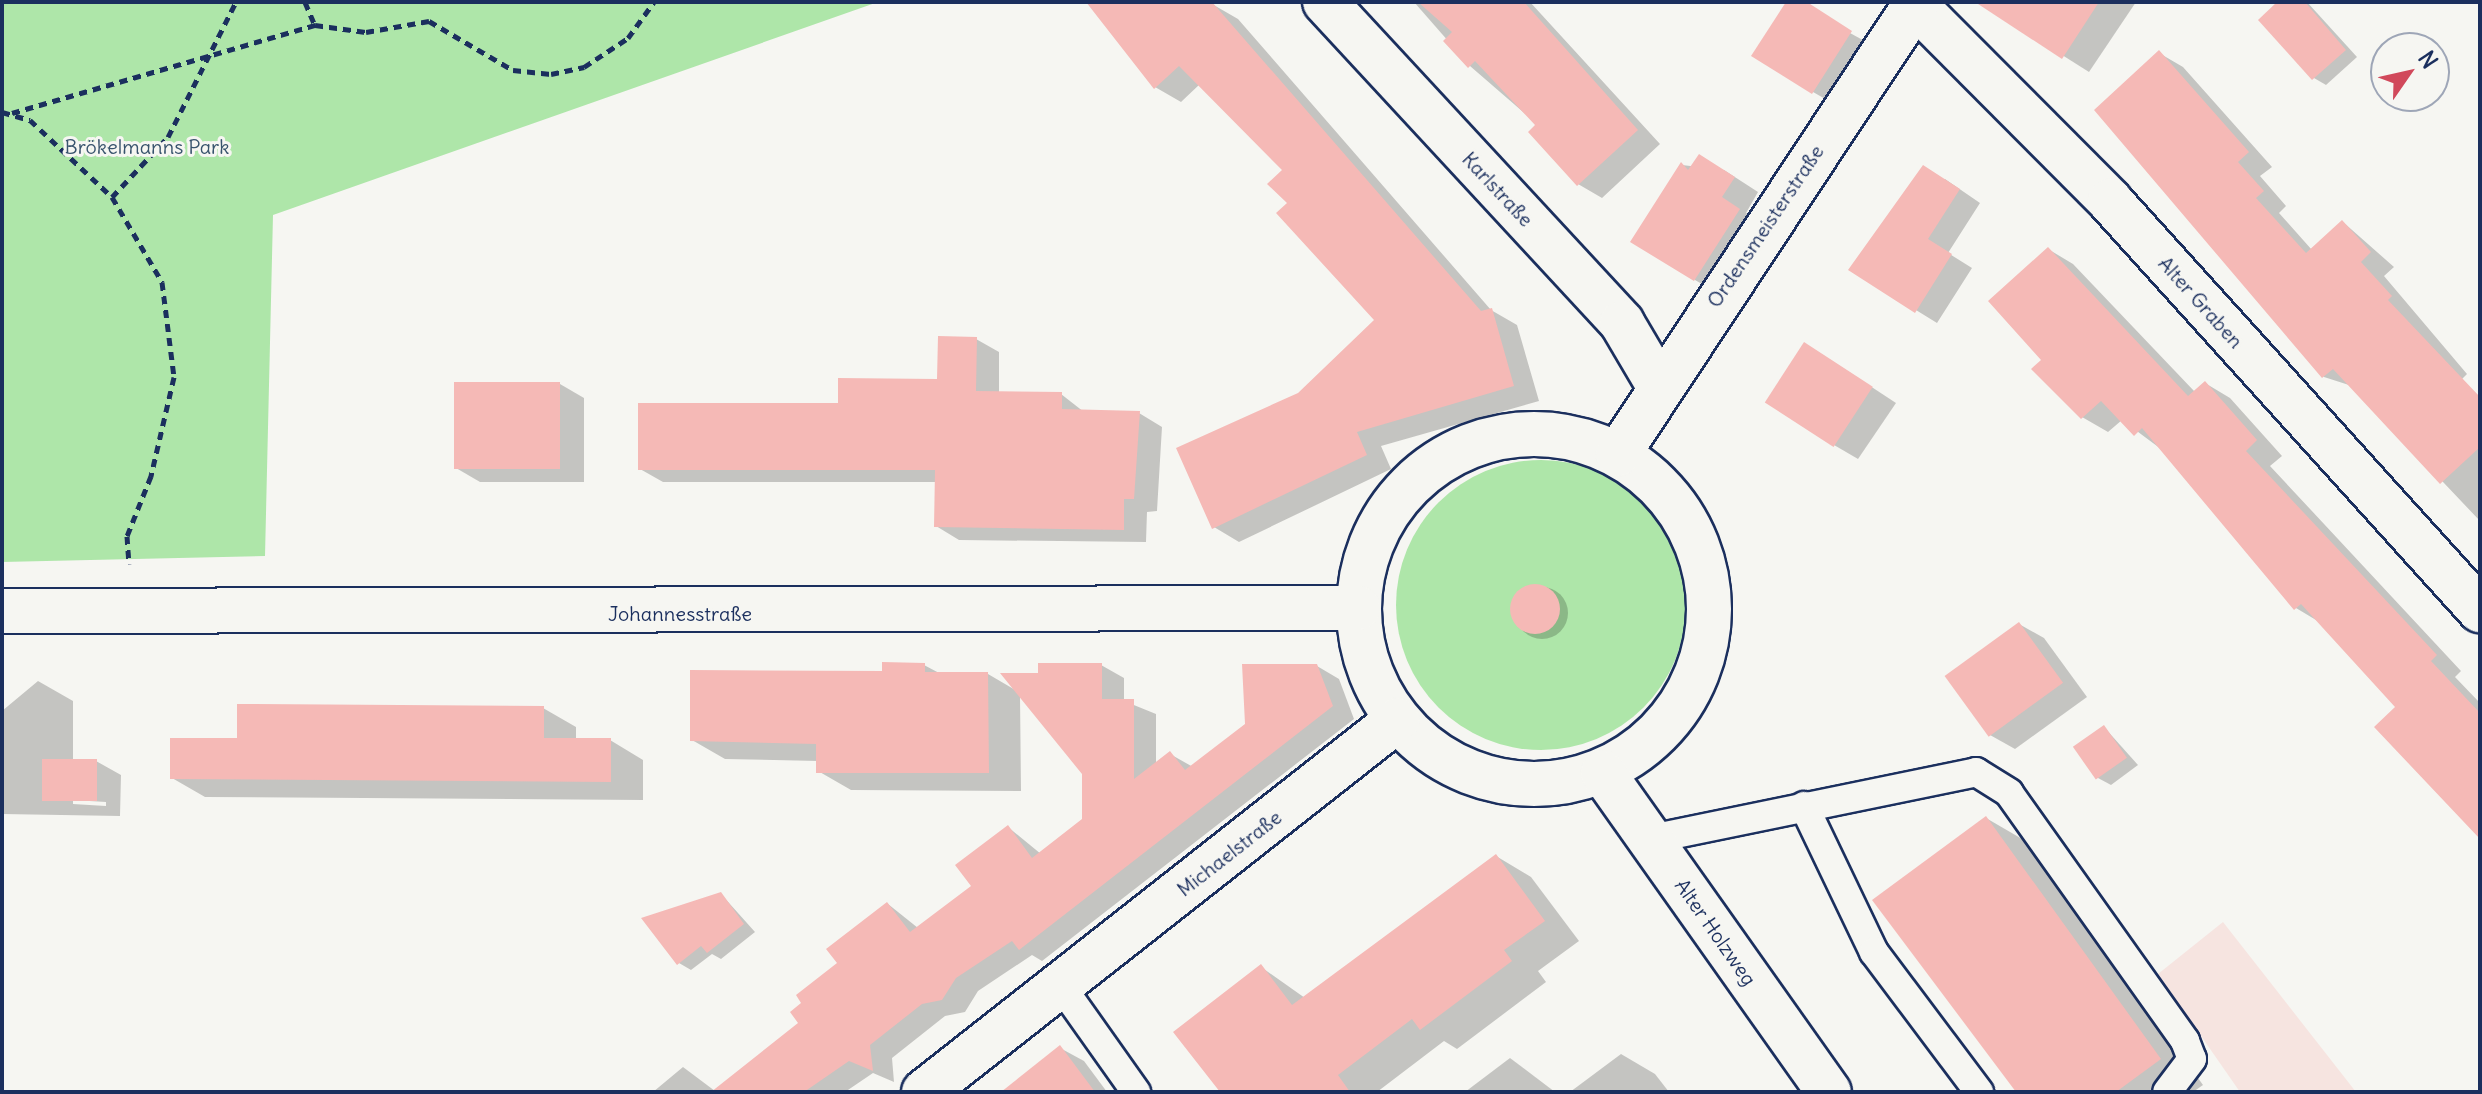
<!DOCTYPE html>
<html>
<head>
<meta charset="utf-8">
<style>
	body { margin:0 }
	#map { position:relative; width:2482px; height:1094px; overflow:hidden; background:#f6f6f2; font-family:Delius,sans-serif }
	div>[style] { position:absolute }
	.built>* { inset:0; background:#f6e4e0 }
	.green>* { inset:0; background:#aee6a9 }
	.round { border-radius:50% }
	.shadow>* { inset:0; background:#0003 }
	.building>* { inset:0; background:#f5b9b6; transform-origin:0 0 }
	.path>* { height:5px; margin-top:-2.5px; transform-origin:0; background:repeating-linear-gradient(90deg,#1b2f5e 0 8px,transparent 0 14px) }
	.roads { filter:drop-shadow(2px 0 #1b2f5e) drop-shadow(-2px 0 #1b2f5e) drop-shadow(0 2px #1b2f5e) drop-shadow(0 -2px #1b2f5e) }
	.service>* { height:28px; margin:-14px; padding:0 14px; transform-origin:14px; border-radius:14px; background:#f6f6f2 }
	.minor>* { height:44px; margin:-22px; padding:0 22px; transform-origin:22px; border-radius:22px; background:#f6f6f2 }
	.minor>.ring { margin:-22px; padding:0; box-sizing:content-box; background:none; border:44px solid #f6f6f2; border-radius:50% }
	span { translate:-50% -50%; white-space:nowrap; text-align:center; line-height:1.15; -webkit-text-stroke:6px #f6f6f2; paint-order:stroke }
	.park-label { font-size:20px; color:#38546d }
	.street-label { font-size:20px; color:#1b2f5e }
	.frame { position:absolute; inset:0; border:4px solid #1b2f5e; pointer-events:none }
	.north { position:absolute; left:2370px; top:32px; width:80px; height:80px; box-sizing:border-box; background:#f6f6f2; border:2px solid #9ea6b7; border-radius:50%; rotate:56deg; font-size:22px; font-weight:700; line-height:32px; text-align:center; color:#1b2f5e }
	.north::after { content:''; display:block; margin:auto; width:28px; height:36px; background:#d1495b; clip-path:polygon(50% 0,100% 100%,50% 72%,0 100%) }
</style>
</head>
<body>
<div id="map">
	<div class="built">
		<i style="clip-path:polygon(2223px 922px,2356px 1092px,2240px 1092px,2158px 974px)"></i>
	</div>
	<div class="green">
		<i style="clip-path:polygon(2px 2px,878px 2px,273px 215px,265px 556px,2px 562px)"></i>
		<i class="round" style="left:1396px;top:460px;width:290px;height:290px"></i>
	</div>
	<div class="shadow">
		<i style="clip-path:polygon(1088px 2px,1212px 4px,1238px 19px,1491px 310px,1517px 325px,1539px 401px,1381px 446px,1391px 469px,1239px 542px,1214px 527px,1299px 395px,1377px 320px,1289px 203px,1284px 170px,1200px 84px,1181px 102px,1155px 87px)"></i>
		<i style="clip-path:polygon(1414px 2px,1530px 2px,1660px 144px,1602px 198px,1578px 184px,1538px 125px,1470px 66px)"></i>
		<i style="clip-path:polygon(1793px 2px,1872px 45px,1834px 104px,1813px 92px)"></i>
		<i style="clip-path:polygon(2021px 2px,2136px 2px,2089px 72px,2008px 21px)"></i>
		<i style="clip-path:polygon(2280px 2px,2307px 2px,2357px 57px,2326px 85px,2314px 78px)"></i>
		<i style="clip-path:polygon(2159px 53px,2183px 67px,2272px 167px,2260px 176px,2286px 206px,2279px 213px,2312px 250px,2343px 222px,2394px 267px,2384px 276px,2467px 374px,2458px 383px,2480px 410px,2480px 521px,2352px 386px,2324px 377px,2097px 110px)"></i>
		<i style="clip-path:polygon(1682px 165px,1724px 170px,1758px 192px,1746px 213px,1763px 224px,1719px 294px,1695px 280px)"></i>
		<i style="clip-path:polygon(1945px 179px,1980px 203px,1948px 253px,1972px 268px,1937px 323px,1851px 270px)"></i>
		<i style="clip-path:polygon(2048px 249px,2073px 264px,2195px 392px,2205px 383px,2230px 398px,2282px 456px,2270px 466px,2461px 671px,2455px 677px,2480px 703px,2480px 835px,2398px 707px,2321px 623px,2296px 608px,2161px 449px,2122px 420px,2108px 432px,2082px 417px,2043px 360px)"></i>
		<i style="clip-path:polygon(976px 339px,999px 352px,999px 393px,1061px 394px,1084px 412px,1139px 413px,1162px 427px,1157px 511px,1147px 512px,1146px 542px,959px 540px,936px 526px,937px 482px,663px 482px,640px 469px,939px 381px)"></i>
		<i style="clip-path:polygon(1829px 359px,1896px 403px,1858px 459px,1834px 445px)"></i>
		<i style="clip-path:polygon(560px 384px,584px 398px,584px 482px,480px 482px,456px 468px)"></i>
		<i class="round" style="left:1516px;top:587px;width:52px;height:52px"></i>
		<i style="clip-path:polygon(2019px 624px,2044px 638px,2087px 697px,2015px 749px,1990px 735px)"></i>
		<i style="clip-path:polygon(924px 665px,941px 674px,988px 674px,1017px 691px,1040px 675px,1101px 665px,1124px 678px,1124px 701px,1156px 714px,1156px 765px,1170px 754px,1193px 767px,1317px 666px,1339px 679px,1354px 719px,1042px 961px,1032px 955px,978px 991px,965px 1012px,945px 1016px,892px 1058px,894px 1082px,873px 1073px,845px 1092px,653px 1092px,683px 1067px,715px 1091px,801px 1024px,888px 904px,918px 928px,973px 886px,1008px 827px,1041px 854px,1084px 820px,1084px 773px,1020px 695px,1021px 791px,851px 790px,818px 771px,818px 761px,725px 759px,692px 740px)"></i>
		<i style="clip-path:polygon(evenodd,38px 681px,73px 701px,73px 761px,96px 761px,121px 775px,120px 816px,2px 814px,2px 711px,38px 681px,73px 800px,106px 802px,106px 806px,73px 804px,73px 800px)"></i>
		<i style="clip-path:polygon(543px 708px,576px 727px,576px 740px,610px 740px,643px 760px,643px 800px,205px 797px,172px 778px,239px 740px)"></i>
		<i style="clip-path:polygon(2104px 727px,2138px 765px,2111px 785px,2098px 778px)"></i>
		<i style="clip-path:polygon(1986px 818px,2029px 843px,2203px 1085px,2193px 1092px,2018px 1092px)"></i>
		<i style="clip-path:polygon(1496px 856px,1531px 877px,1579px 941px,1538px 971px,1546px 982px,1457px 1049px,1444px 1041px,1377px 1092px,1227px 1092px,1261px 967px,1305px 998px)"></i>
		<i style="clip-path:polygon(721px 894px,755px 932px,721px 959px,712px 954px,691px 970px,679px 963px)"></i>
		<i style="clip-path:polygon(1060px 1048px,1084px 1061px,1107px 1092px,1003px 1092px)"></i>
		<i style="clip-path:polygon(1621px 1054px,1655px 1074px,1669px 1092px,1570px 1092px)"></i>
		<i style="clip-path:polygon(1510px 1058px,1555px 1092px,1465px 1092px)"></i>
	</div>
	<div class="building">
		<i style="clip-path:polygon(1086px 2px,1212px 2px,1481px 311px,1492px 308px,1514px 386px,1357px 432px,1367px 455px,1212px 529px,1176px 448px,1298px 393px,1374px 320px,1276px 213px,1287px 203px,1267px 184px,1282px 170px,1179px 66px,1154px 89px)"></i>
		<i style="clip-path:polygon(1418px 2px,1524px 2px,1638px 130px,1577px 186px,1528px 132px,1535px 125px,1475px 61px,1468px 68px,1443px 41px,1452px 32px)"></i>
		<i style="clip-path:polygon(1786px 2px,1807px 2px,1852px 31px,1812px 94px,1751px 56px)"></i>
		<i style="clip-path:polygon(1975px 2px,2099px 2px,2062px 59px)"></i>
		<i style="clip-path:polygon(2277px 2px,2305px 2px,2346px 50px,2312px 80px,2258px 20px)"></i>
		<i style="clip-path:polygon(2159px 50px,2249px 152px,2238px 162px,2264px 191px,2256px 198px,2306px 253px,2342px 220px,2371px 252px,2361px 262px,2392px 296px,2388px 300px,2480px 397px,2480px 447px,2440px 484px,2333px 369px,2322px 378px,2094px 110px)"></i>
		<i style="clip-path:polygon(1699px 154px,1735px 177px,1722px 197px,1740px 209px,1694px 281px,1630px 242px,1681px 162px,1688px 170px)"></i>
		<i style="clip-path:polygon(1923px 165px,1960px 189px,1928px 239px,1952px 254px,1915px 313px,1848px 270px)"></i>
		<i style="clip-path:polygon(2048px 247px,2188px 396px,2205px 381px,2257px 440px,2246px 451px,2437px 655px,2431px 661px,2480px 713px,2480px 839px,2374px 727px,2395px 707px,2301px 604px,2294px 610px,2142px 428px,2134px 436px,2101px 401px,2081px 419px,2031px 369px,2041px 360px,1988px 301px)"></i>
		<i style="clip-path:polygon(938px 336px,977px 337px,976px 391px,1062px 392px,1062px 409px,1140px 411px,1134px 499px,1124px 499px,1124px 530px,934px 527px,935px 470px,638px 470px,638px 403px,838px 403px,838px 378px,937px 379px)"></i>
		<i style="left:1804px;top:342px;width:82px;height:72px;rotate:33deg"></i>
		<i style="left:454px;top:382px;width:106px;height:87px"></i>
		<i class="round" style="left:1510px;top:584px;width:50px;height:50px"></i>
		<i style="left:2019px;top:622px;width:75px;height:92px;rotate:54deg"></i>
		<i style="clip-path:polygon(882px 662px,925px 663px,925px 672px,988px 672px,989px 773px,816px 773px,816px 744px,690px 741px,690px 670px,882px 671px)"></i>
		<i style="clip-path:polygon(1038px 663px,1102px 663px,1102px 699px,1134px 699px,1134px 779px,1170px 751px,1185px 770px,1245px 724px,1242px 664px,1317px 664px,1333px 706px,1019px 950px,1012px 941px,956px 978px,942px 1000px,922px 1004px,870px 1045px,873px 1071px,849px 1061px,804px 1092px,711px 1092px,798px 1023px,790px 1012px,801px 1003px,796px 995px,837px 963px,826px 949px,887px 902px,910px 932px,971px 886px,955px 865px,1008px 825px,1032px 858px,1082px 819px,1082px 774px,1000px 673px,1038px 673px)"></i>
		<i style="clip-path:polygon(237px 704px,544px 706px,544px 738px,611px 738px,611px 782px,170px 779px,170px 738px,237px 738px)"></i>
		<i style="left:2104px;top:725px;width:40px;height:38px;rotate:55deg"></i>
		<i style="left:42px;top:759px;width:55px;height:42px"></i>
		<i style="clip-path:polygon(1986px 816px,2161px 1059px,2116px 1092px,2016px 1092px,1872px 900px)"></i>
		<i style="clip-path:polygon(1496px 854px,1545px 921px,1504px 950px,1512px 961px,1420px 1030px,1412px 1019px,1338px 1075px,1350px 1092px,1220px 1092px,1173px 1032px,1261px 964px,1292px 1005px)"></i>
		<i style="clip-path:polygon(721px 892px,744px 924px,707px 953px,701px 946px,677px 965px,641px 918px)"></i>
		<i style="clip-path:polygon(1060px 1045px,1095px 1092px,1001px 1092px)"></i>
	</div>
	<div class="path">
		<i style="left:305px;top:2px;width:25px;rotate:67deg"></i>
		<i style="left:315px;top:25px;width:51px;rotate:7.8deg"></i>
		<i style="left:366px;top:32px;width:64px;rotate:-9.9deg"></i>
		<i style="left:429px;top:21px;width:97px;rotate:30.3deg"></i>
		<i style="left:513px;top:70px;width:38px;rotate:6deg"></i>
		<i style="left:551px;top:74px;width:34px;rotate:-12deg"></i>
		<i style="left:584px;top:67px;width:53px;rotate:-33.4deg"></i>
		<i style="left:628px;top:38px;width:44px;rotate:-54.2deg"></i>
		<i style="left:2px;top:112px;width:29px;rotate:16deg"></i>
		<i style="left:30px;top:120px;width:112px;rotate:43.2deg"></i>
		<i style="left:112px;top:197px;width:99px;rotate:59.5deg"></i>
		<i style="left:162px;top:282px;width:96px;rotate:82.8deg"></i>
		<i style="left:174px;top:377px;width:102px;rotate:103.1deg"></i>
		<i style="left:151px;top:476px;width:65px;rotate:111.8deg"></i>
		<i style="left:127px;top:536px;width:28px;rotate:86deg"></i>
		<i style="left:12px;top:113px;width:316px;rotate:-16.2deg"></i>
		<i style="left:112px;top:197px;width:82px;rotate:-47deg"></i>
		<i style="left:168px;top:137px;width:151px;rotate:-63.3deg"></i>
	</div>
	<div class="roads">
		<div class="service">
			<i style="left:1804px;top:806px;width:162px;rotate:64.4deg"></i>
			<i style="left:1874px;top:952px;width:175px;rotate:53.1deg"></i>
			<i style="left:1651px;top:839px;width:332px;rotate:-11.6deg"></i>
			<i style="left:1976px;top:772px;width:39px;rotate:32deg"></i>
			<i style="left:2009px;top:793px;width:304px;rotate:54.6deg"></i>
			<i style="left:2185px;top:1041px;width:19px;rotate:69deg"></i>
			<i style="left:2192px;top:1059px;width:41px;rotate:127.1deg"></i>
			<i style="left:1061px;top:986px;width:130px;rotate:54.7deg"></i>
		</div>
		<div class="minor">
			<i style="left:1325px;top:2px;width:437px;rotate:47.2deg"></i>
			<i style="left:1622px;top:323px;width:71px;rotate:59.5deg"></i>
			<i style="left:1912px;top:2px;width:281px;rotate:45.1deg"></i>
			<i style="left:2110px;top:201px;width:552px;rotate:47.87deg"></i>
			<i class="ring" style="left:1359px;top:434px;width:306px;height:306px"></i>
			<i style="left:1618px;top:454px;width:542px;rotate:-56.52deg"></i>
			<i style="left:2px;top:611px;width:1356px;rotate:-0.13deg"></i>
			<i style="left:1603px;top:773px;width:391px;rotate:54.7deg"></i>
			<i style="left:924px;top:1092px;width:602px;rotate:-38.18deg"></i>
		</div>
	</div>
	<div class="park-label">
		<span style="left:147px;top:146px">Brökelmanns Park</span>
	</div>
	<div class="street-label">
		<span style="left:1498px;top:189px;rotate:47deg">Karlstraße</span>
		<span style="left:1765px;top:226px;rotate:-56deg">Ordensmeisterstraße</span>
		<span style="left:2201px;top:302px;rotate:48deg">Alter Graben</span>
		<span style="left:680px;top:613px">Johannesstraße</span>
		<span style="left:1229px;top:853px;rotate:-38deg">Michaelstraße</span>
		<span style="left:1716px;top:932px;rotate:55deg">Alter Holzweg</span>
	</div>
	<div class="frame"></div>
	<div class="north">N</div>
</div>
</body>
</html>
